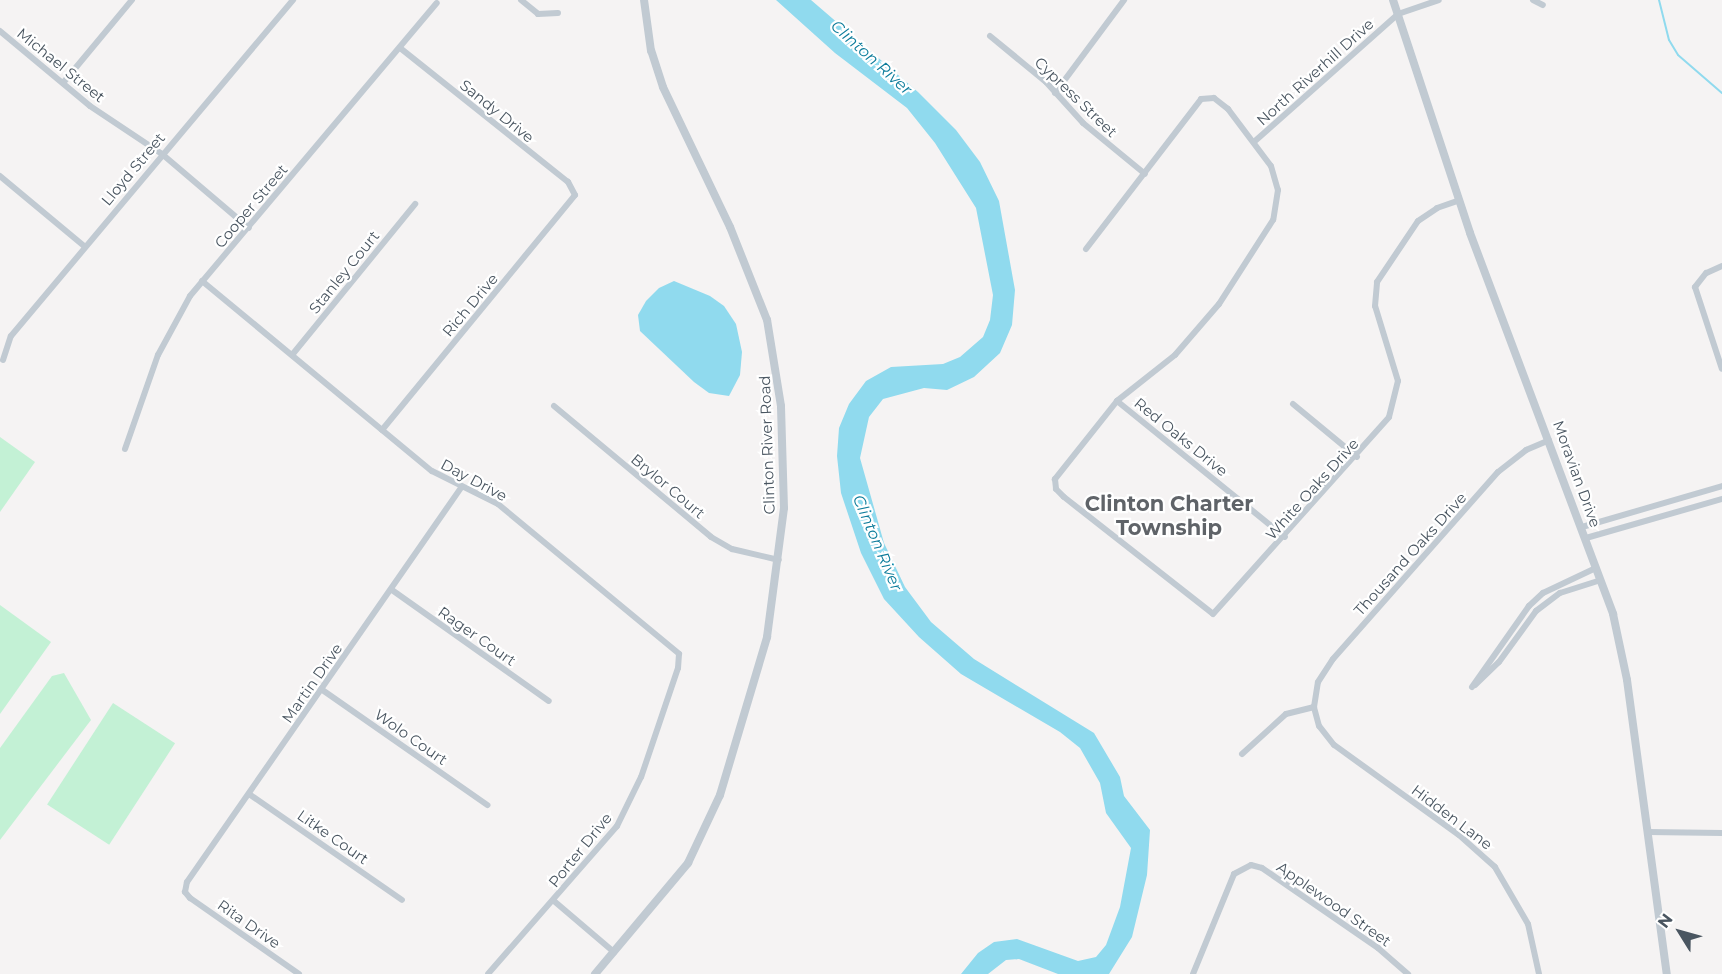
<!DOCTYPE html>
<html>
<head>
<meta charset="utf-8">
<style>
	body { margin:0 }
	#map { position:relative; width:1722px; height:974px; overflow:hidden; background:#f5f3f3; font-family:Montserrat,sans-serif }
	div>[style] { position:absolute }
	.green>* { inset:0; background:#c3f1d5; transform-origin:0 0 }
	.water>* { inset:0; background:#90daee }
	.stream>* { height:2px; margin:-1px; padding:0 1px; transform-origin:1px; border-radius:1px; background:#90daee }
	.minor>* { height:6px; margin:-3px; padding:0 3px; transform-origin:3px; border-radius:3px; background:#c1cad2 }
	.tertiary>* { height:8px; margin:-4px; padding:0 4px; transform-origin:4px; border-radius:4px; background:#c1cad2 }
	span { translate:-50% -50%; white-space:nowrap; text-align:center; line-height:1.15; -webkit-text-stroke:4.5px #fff; paint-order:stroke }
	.street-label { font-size:15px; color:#4a5661 }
	.water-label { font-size:16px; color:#0c7c9b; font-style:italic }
	.district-label { font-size:21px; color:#5f6368; font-weight:700 }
	.north { position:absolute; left:1650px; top:902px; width:60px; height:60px; -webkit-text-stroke:4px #fff; paint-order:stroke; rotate:307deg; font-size:16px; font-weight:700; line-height:24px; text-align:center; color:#4a5661 }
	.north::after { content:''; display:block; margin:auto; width:21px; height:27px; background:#4a5661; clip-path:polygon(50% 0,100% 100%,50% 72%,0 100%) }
</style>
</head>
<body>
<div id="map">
	<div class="green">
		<i style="clip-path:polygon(0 437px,35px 462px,0 512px)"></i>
		<i style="clip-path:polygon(0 605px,51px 642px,0 714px)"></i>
		<i style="clip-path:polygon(64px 673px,91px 720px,0 840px,0 748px,52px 676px)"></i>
		<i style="left:113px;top:703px;width:74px;height:121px;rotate:33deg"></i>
	</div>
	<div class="water">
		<i style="clip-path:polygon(776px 0,811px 0,918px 92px,956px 130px,980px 162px,999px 201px,1015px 290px,1012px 325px,1000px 353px,974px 377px,947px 390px,924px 388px,883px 399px,869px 417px,860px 458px,884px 543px,905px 587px,931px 622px,974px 659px,1094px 733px,1120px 777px,1124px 796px,1150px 830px,1147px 875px,1132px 937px,1109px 974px,1058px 974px,1019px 959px,1006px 960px,988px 974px,961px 974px,978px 953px,994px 942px,1017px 939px,1078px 961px,1096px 957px,1106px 945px,1120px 907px,1131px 848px,1106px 813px,1100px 783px,1080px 748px,1060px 732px,961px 674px,919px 637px,884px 599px,861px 553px,841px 493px,837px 456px,839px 428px,849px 404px,866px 381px,891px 367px,943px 364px,960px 357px,983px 337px,990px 320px,993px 295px,976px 208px,935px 143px,907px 108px,835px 53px)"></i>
		<i style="clip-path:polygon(674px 281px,710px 296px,724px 306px,736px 324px,742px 352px,740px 375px,729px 396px,709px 393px,694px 382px,640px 331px,638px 315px,646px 301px,659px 288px)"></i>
	</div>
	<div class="stream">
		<i style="left:1659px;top:0;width:41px;rotate:76deg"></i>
		<i style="left:1669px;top:40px;width:17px;rotate:59deg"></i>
		<i style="left:1678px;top:55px;width:58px;rotate:40.8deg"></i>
	</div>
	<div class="minor">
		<i style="left:521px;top:0;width:22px;rotate:39deg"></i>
		<i style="left:538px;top:14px;width:20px;rotate:-3deg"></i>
		<i style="left:1533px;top:0;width:11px;rotate:27deg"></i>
		<i style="left:0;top:31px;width:117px;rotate:39.8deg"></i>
		<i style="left:90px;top:106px;width:87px;rotate:33.7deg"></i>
		<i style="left:162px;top:154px;width:114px;rotate:40.4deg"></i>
		<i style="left:990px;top:36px;width:72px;rotate:39.4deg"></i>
		<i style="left:1046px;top:82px;width:55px;rotate:47.9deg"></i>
		<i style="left:1083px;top:123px;width:80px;rotate:39.4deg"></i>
		<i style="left:63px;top:83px;width:108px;rotate:-50.3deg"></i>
		<i style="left:1055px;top:93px;width:116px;rotate:-53.4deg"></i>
		<i style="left:1255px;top:141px;width:191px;rotate:-41.6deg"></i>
		<i style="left:1398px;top:14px;width:43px;rotate:-18.9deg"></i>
		<i style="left:0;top:176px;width:109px;rotate:39.8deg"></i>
		<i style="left:1086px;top:249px;width:189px;rotate:-52.5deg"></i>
		<i style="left:1201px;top:99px;width:13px;rotate:-4deg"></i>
		<i style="left:1214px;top:98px;width:18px;rotate:38deg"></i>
		<i style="left:1228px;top:109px;width:71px;rotate:53deg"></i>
		<i style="left:1271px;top:166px;width:25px;rotate:74deg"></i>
		<i style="left:1278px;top:190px;width:30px;rotate:99deg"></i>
		<i style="left:1273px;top:220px;width:100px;rotate:122.7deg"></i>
		<i style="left:1219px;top:304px;width:67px;rotate:130.8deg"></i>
		<i style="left:1175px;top:355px;width:74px;rotate:141.6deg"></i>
		<i style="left:1117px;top:401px;width:100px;rotate:128.5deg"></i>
		<i style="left:1055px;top:479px;width:10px;rotate:84deg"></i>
		<i style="left:1056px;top:489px;width:11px;rotate:45deg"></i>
		<i style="left:1064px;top:497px;width:189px;rotate:38.1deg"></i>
		<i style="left:1213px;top:614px;width:264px;rotate:-48.2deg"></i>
		<i style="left:1389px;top:417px;width:37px;rotate:-76deg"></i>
		<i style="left:1398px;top:381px;width:78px;rotate:-107deg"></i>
		<i style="left:1375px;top:306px;width:24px;rotate:-85deg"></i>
		<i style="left:1377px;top:282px;width:73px;rotate:-56.1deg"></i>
		<i style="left:1418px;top:221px;width:23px;rotate:-34deg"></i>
		<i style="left:1437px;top:208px;width:24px;rotate:-19deg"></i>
		<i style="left:1722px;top:266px;width:17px;rotate:156deg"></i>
		<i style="left:1706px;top:273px;width:18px;rotate:128deg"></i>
		<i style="left:1695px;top:287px;width:86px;rotate:71.8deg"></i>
		<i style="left:202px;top:281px;width:298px;rotate:39.6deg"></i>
		<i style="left:432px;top:471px;width:74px;rotate:26.6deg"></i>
		<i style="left:498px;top:504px;width:235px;rotate:39.6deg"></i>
		<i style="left:679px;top:654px;width:14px;rotate:94deg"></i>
		<i style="left:678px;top:668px;width:115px;rotate:108.7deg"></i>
		<i style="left:641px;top:777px;width:55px;rotate:116.1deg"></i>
		<i style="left:617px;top:826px;width:196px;rotate:131.1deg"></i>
		<i style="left:292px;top:355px;width:195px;rotate:-50.8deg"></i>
		<i style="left:3px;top:360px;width:25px;rotate:-72deg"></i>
		<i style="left:11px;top:336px;width:439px;rotate:-50deg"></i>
		<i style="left:1117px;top:401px;width:216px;rotate:39deg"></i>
		<i style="left:1293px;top:404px;width:83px;rotate:39.6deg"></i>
		<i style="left:554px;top:406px;width:204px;rotate:39.8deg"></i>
		<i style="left:711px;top:537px;width:24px;rotate:30deg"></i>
		<i style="left:732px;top:549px;width:48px;rotate:13.2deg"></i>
		<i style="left:382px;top:430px;width:304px;rotate:-50.6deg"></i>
		<i style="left:575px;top:195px;width:15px;rotate:-118deg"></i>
		<i style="left:568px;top:182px;width:215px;rotate:-141.4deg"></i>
		<i style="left:125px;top:449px;width:100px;rotate:-70.7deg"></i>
		<i style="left:158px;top:355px;width:67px;rotate:-61.5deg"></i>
		<i style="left:190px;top:296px;width:383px;rotate:-49.9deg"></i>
		<i style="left:1582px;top:527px;width:146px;rotate:-16.3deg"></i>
		<i style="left:1586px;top:538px;width:141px;rotate:-16deg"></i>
		<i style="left:392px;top:590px;width:192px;rotate:35.3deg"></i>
		<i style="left:1475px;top:685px;width:33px;rotate:-44deg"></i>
		<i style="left:1499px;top:662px;width:63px;rotate:-54deg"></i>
		<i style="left:1536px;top:611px;width:30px;rotate:-37deg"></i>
		<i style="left:1560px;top:593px;width:43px;rotate:-17.6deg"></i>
		<i style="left:1472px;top:687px;width:99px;rotate:-54.9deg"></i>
		<i style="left:1529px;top:606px;width:19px;rotate:-43deg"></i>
		<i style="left:1543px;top:593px;width:59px;rotate:-25.3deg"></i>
		<i style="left:321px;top:689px;width:203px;rotate:34.9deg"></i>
		<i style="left:1242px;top:754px;width:59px;rotate:-42.3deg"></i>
		<i style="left:1286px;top:714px;width:29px;rotate:-14deg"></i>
		<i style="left:249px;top:794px;width:186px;rotate:34.7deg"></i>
		<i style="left:1648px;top:832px;width:74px;rotate:0.8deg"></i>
		<i style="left:554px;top:901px;width:79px;rotate:40.4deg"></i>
		<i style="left:299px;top:974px;width:133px;rotate:-145.1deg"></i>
		<i style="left:190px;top:898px;width:8px;rotate:-130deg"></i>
		<i style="left:185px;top:892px;width:10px;rotate:-79deg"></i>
		<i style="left:187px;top:882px;width:480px;rotate:-55.2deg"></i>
		<i style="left:1193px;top:974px;width:108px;rotate:-67.7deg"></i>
		<i style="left:1234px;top:874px;width:19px;rotate:-28deg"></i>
		<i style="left:1251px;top:865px;width:11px;rotate:15deg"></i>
		<i style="left:1262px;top:868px;width:141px;rotate:34.6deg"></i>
		<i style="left:1378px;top:948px;width:40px;rotate:41deg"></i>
		<i style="left:1539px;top:974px;width:51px;rotate:-102.4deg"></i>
		<i style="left:1528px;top:924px;width:66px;rotate:-120.1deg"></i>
		<i style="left:1495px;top:867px;width:48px;rotate:-138.4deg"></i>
		<i style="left:1459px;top:835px;width:154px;rotate:-144.2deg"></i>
		<i style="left:1334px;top:745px;width:24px;rotate:-128deg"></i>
		<i style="left:1319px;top:726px;width:20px;rotate:-105deg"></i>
		<i style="left:1314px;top:707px;width:25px;rotate:-81deg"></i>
		<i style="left:1318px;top:682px;width:27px;rotate:-57deg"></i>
		<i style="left:1333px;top:659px;width:249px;rotate:-48.6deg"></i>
		<i style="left:1498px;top:472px;width:36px;rotate:-38deg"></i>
		<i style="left:1526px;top:450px;width:25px;rotate:-23deg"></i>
	</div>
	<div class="tertiary">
		<i style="left:1393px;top:0;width:245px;rotate:71.7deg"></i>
		<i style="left:1470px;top:233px;width:407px;rotate:69.4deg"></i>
		<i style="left:1613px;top:614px;width:67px;rotate:78deg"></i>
		<i style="left:1627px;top:680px;width:297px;rotate:82.3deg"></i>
		<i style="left:595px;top:974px;width:145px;rotate:-50deg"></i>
		<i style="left:688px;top:863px;width:75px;rotate:-64.8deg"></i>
		<i style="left:720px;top:795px;width:165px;rotate:-73.4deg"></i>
		<i style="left:767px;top:637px;width:130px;rotate:-82.5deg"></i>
		<i style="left:784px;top:508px;width:102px;rotate:-91.7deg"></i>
		<i style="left:781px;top:406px;width:87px;rotate:-99.2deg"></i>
		<i style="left:767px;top:320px;width:100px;rotate:-111.7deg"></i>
		<i style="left:730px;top:227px;width:155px;rotate:-115.6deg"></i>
		<i style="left:663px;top:87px;width:38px;rotate:-108deg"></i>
		<i style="left:651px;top:51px;width:51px;rotate:-97.8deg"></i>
	</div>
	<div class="street-label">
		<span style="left:61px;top:65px;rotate:39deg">Michael Street</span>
		<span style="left:1315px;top:72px;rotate:-42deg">North Riverhill Drive</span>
		<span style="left:1076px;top:97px;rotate:44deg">Cypress Street</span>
		<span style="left:497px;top:111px;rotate:39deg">Sandy Drive</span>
		<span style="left:133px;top:169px;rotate:-50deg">Lloyd Street</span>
		<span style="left:251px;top:206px;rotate:-50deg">Cooper Street</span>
		<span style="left:344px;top:272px;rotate:-51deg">Stanley Court</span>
		<span style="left:470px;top:305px;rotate:-50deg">Rich Drive</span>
		<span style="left:1181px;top:437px;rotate:39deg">Red Oaks Drive</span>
		<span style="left:767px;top:445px;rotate:-92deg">Clinton River Road</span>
		<span style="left:1577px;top:474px;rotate:70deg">Moravian Drive</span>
		<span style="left:474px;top:480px;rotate:28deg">Day Drive</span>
		<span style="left:668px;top:486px;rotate:40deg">Brylor Court</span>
		<span style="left:1312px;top:489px;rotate:-48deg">White Oaks Drive</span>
		<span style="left:1410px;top:554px;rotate:-48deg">Thousand Oaks Drive</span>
		<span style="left:477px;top:636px;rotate:35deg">Rager Court</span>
		<span style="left:312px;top:683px;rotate:-55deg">Martin Drive</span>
		<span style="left:411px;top:737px;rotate:35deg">Wolo Court</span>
		<span style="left:1452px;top:817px;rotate:37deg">Hidden Lane</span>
		<span style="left:333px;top:837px;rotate:35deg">Litke Court</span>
		<span style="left:580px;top:850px;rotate:-51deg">Porter Drive</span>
		<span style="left:1334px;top:904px;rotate:35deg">Applewood Street</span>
		<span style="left:249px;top:924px;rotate:35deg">Rita Drive</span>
	</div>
	<div class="water-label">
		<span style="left:871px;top:58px;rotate:42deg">Clinton River</span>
		<span style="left:877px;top:543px;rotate:67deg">Clinton River</span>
	</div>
	<div class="district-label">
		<span style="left:1169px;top:516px">Clinton Charter<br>Township</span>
	</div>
	<div class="north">N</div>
</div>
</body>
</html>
